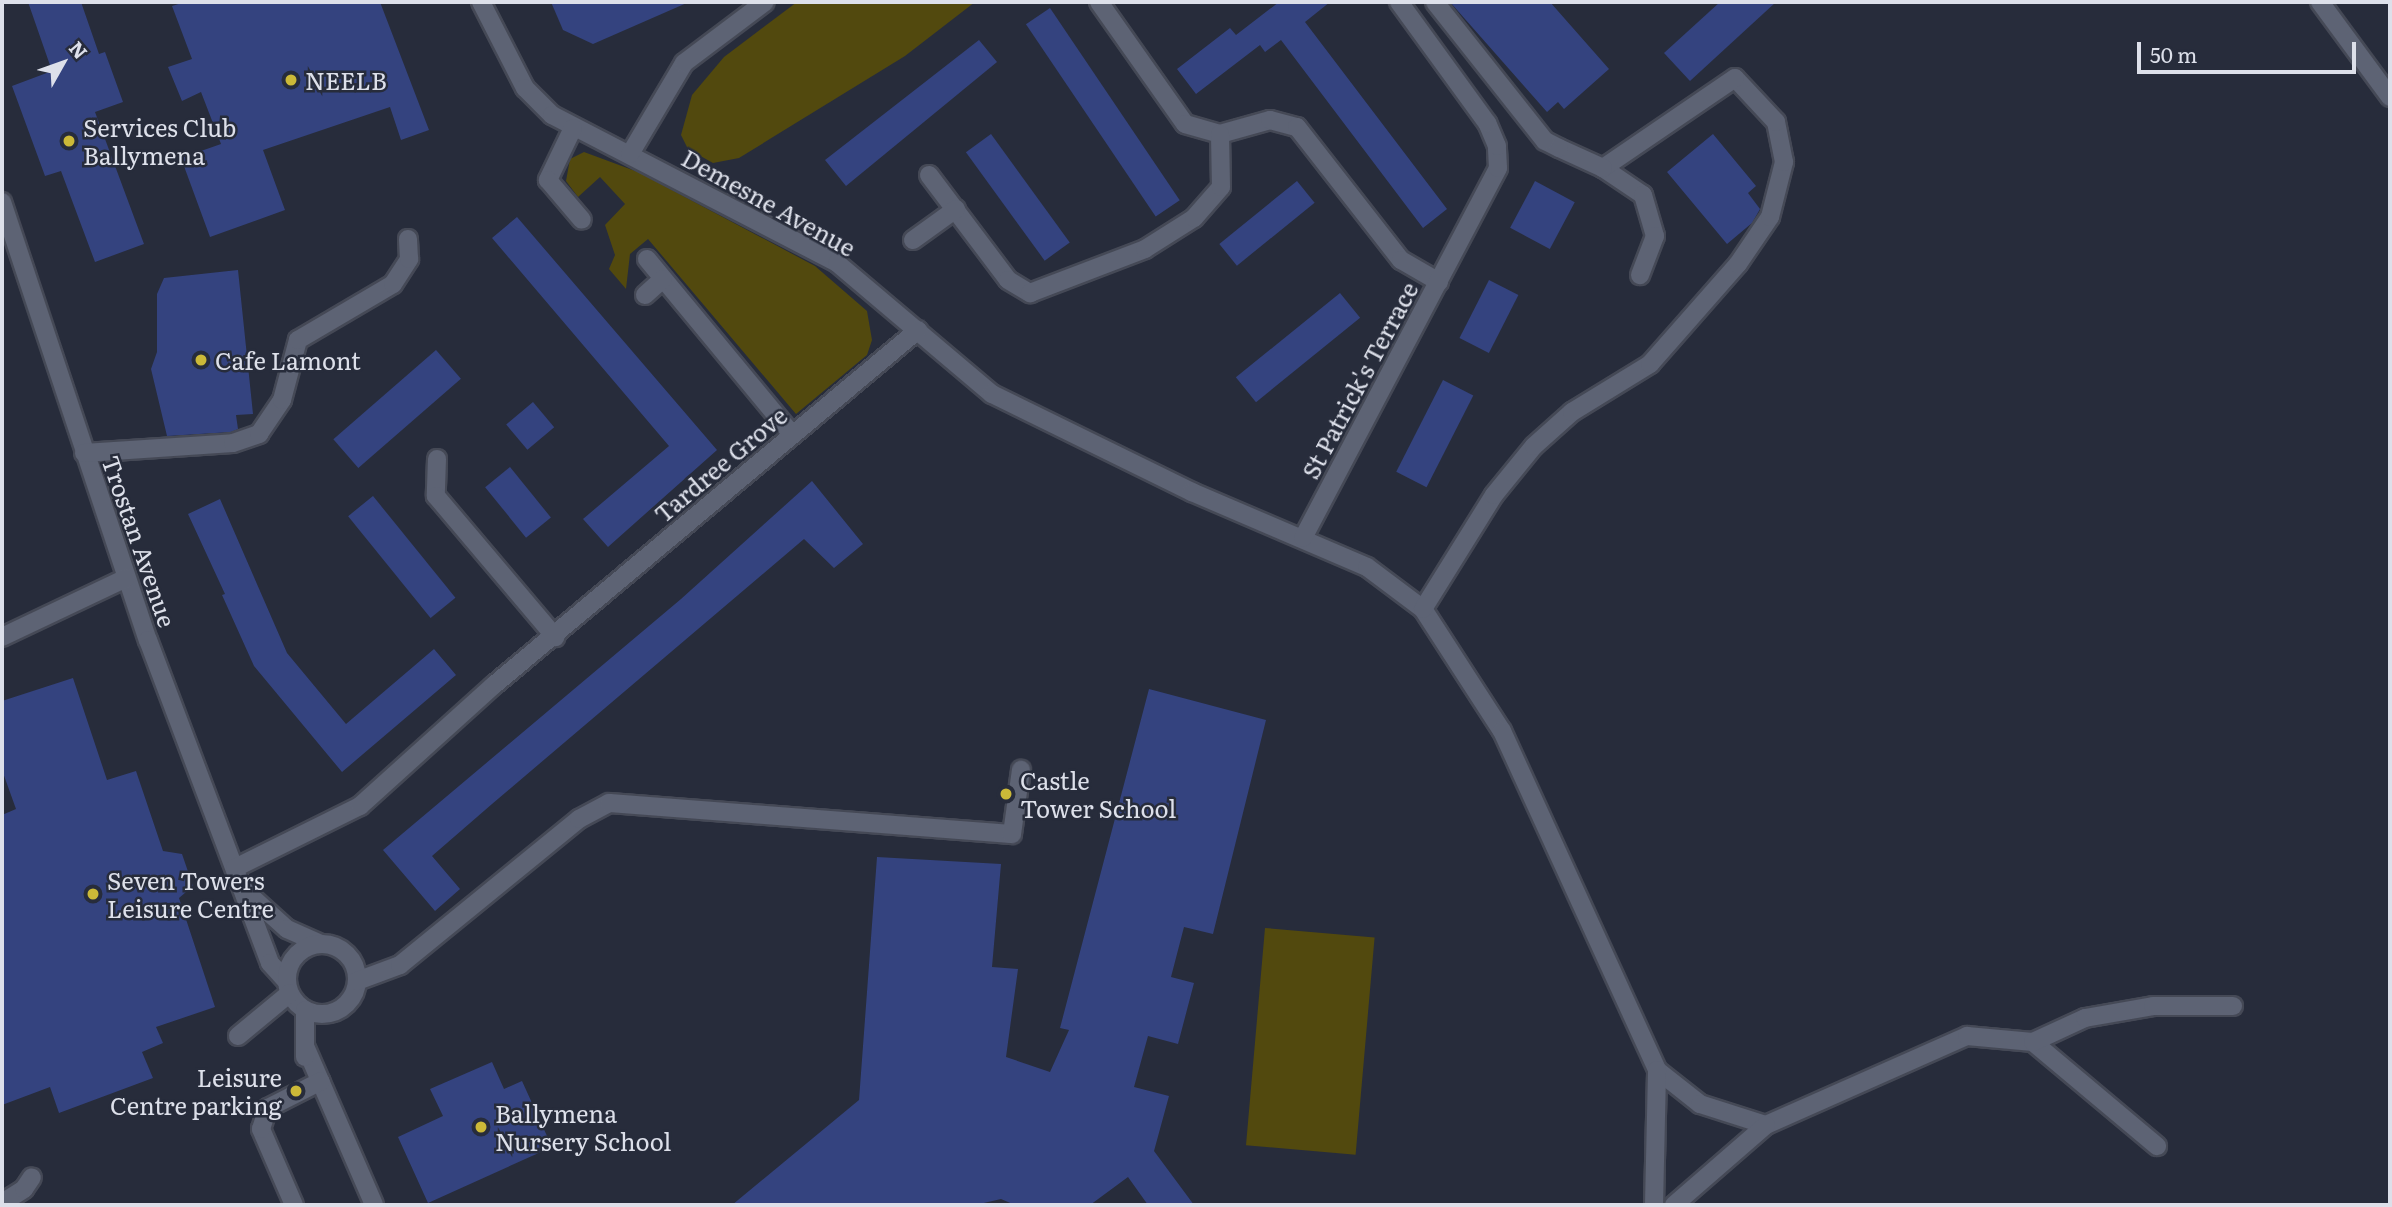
<!DOCTYPE html>
<html>
<head>
<meta charset="utf-8">
<style>
	body { margin:0 }
	#map { position:relative; width:2392px; height:1207px; overflow:hidden; background:#272c3b; font-family:Literata,serif }
	div>[style] { position:absolute }
	.green>* { inset:0; background:#52490e; transform-origin:0 0 }
	.building>* { inset:0; background:#34437f; transform-origin:0 0 }
	.roads { filter:drop-shadow(2px 0 #454956) drop-shadow(-2px 0 #454956) drop-shadow(0 2px #454956) drop-shadow(0 -2px #454956) }
	.minor>* { height:18px; margin:-9px; padding:0 9px; transform-origin:9px; border-radius:9px; background:#5d6374 }
	.minor>.ring { margin:-9px; padding:0; box-sizing:content-box; background:none; border:18px solid #5d6374; border-radius:50% }
	.dots>* { width:19px; height:19px; translate:-50% -50%; box-sizing:border-box; border:4px solid #272c3b; border-radius:50% }
	span { translate:-50% -50%; white-space:nowrap; text-align:center; line-height:1.15; -webkit-text-stroke:5px #272c3b; paint-order:stroke }
	.poi-label { font-size:24px; color:#dde0ea }
	.left { translate:0 -50%; text-align:left }
	.right { translate:-100% -50%; text-align:right }
	.street-label { font-size:24px; color:#dde0ea }
	.frame { position:absolute; inset:0; border:4px solid #dde0ea; pointer-events:none }
	.north { position:absolute; left:28px; top:28px; width:70px; height:70px; -webkit-text-stroke:5px #272c3b; paint-order:stroke; rotate:50deg; font-size:19px; font-weight:700; line-height:28px; text-align:center; color:#dde0ea }
	.north::after { content:''; display:block; margin:auto; width:24px; height:32px; background:#dde0ea; clip-path:polygon(50% 0,100% 100%,50% 72%,0 100%) }
	.scale { position:absolute; left:2137px; top:42px; width:219px; height:32px; box-sizing:border-box; border:4px solid #dde0ea; border-top:0; padding-left:9px; font-size:21px; line-height:24px; white-space:nowrap; color:#dde0ea; -webkit-text-stroke:5px #272c3b; paint-order:stroke }
</style>
</head>
<body>
<div id="map">
	<div class="green">
		<i style="clip-path:polygon(797px 2px,975px 2px,905px 56px,739px 158px,713px 163px,688px 149px,681px 135px,692px 95px,724px 57px)"></i>
		<i style="clip-path:polygon(584px 152px,638px 172px,815px 266px,867px 311px,872px 340px,867px 355px,796px 414px,648px 239px,630px 254px,626px 289px,609px 269px,615px 255px,605px 225px,625px 204px,600px 177px,578px 197px,566px 181px,570px 159px)"></i>
		<i style="left:1265px;top:928px;width:110px;height:218px;rotate:5deg"></i>
	</div>
	<div class="building">
		<i style="clip-path:polygon(28px 2px,81px 2px,99px 54px,105px 52px,123px 102px,95px 112px,144px 244px,95px 262px,61px 171px,45px 176px,12px 86px,52px 71px)"></i>
		<i style="clip-path:polygon(185px 2px,380px 2px,429px 130px,401px 140px,390px 107px,263px 150px,285px 210px,210px 237px,181px 158px,221px 144px,201px 92px,182px 101px,168px 67px,192px 59px,172px 6px)"></i>
		<i style="clip-path:polygon(551px 2px,689px 2px,593px 44px,563px 30px)"></i>
		<i style="clip-path:polygon(1279px 2px,1330px 2px,1305px 22px,1447px 209px,1423px 228px,1281px 40px,1265px 52px,1260px 45px,1196px 94px,1177px 69px,1230px 28px,1236px 35px)"></i>
		<i style="clip-path:polygon(1450px 2px,1550px 2px,1609px 69px,1564px 109px,1558px 102px,1547px 112px)"></i>
		<i style="clip-path:polygon(1720px 2px,1776px 2px,1690px 81px,1664px 53px)"></i>
		<i style="left:1050px;top:8px;width:232px;height:29px;rotate:56deg"></i>
		<i style="clip-path:polygon(979px 40px,997px 62px,846px 186px,825px 160px)"></i>
		<i style="left:991px;top:134px;width:134px;height:31px;rotate:54deg"></i>
		<i style="clip-path:polygon(1713px 134px,1756px 186px,1748px 193px,1760px 209px,1752px 223px,1727px 244px,1667px 172px)"></i>
		<i style="left:1297px;top:181px;width:28px;height:100px;rotate:51deg"></i>
		<i style="left:1535px;top:181px;width:45px;height:53px;rotate:28deg"></i>
		<i style="clip-path:polygon(517px 217px,717px 450px,608px 547px,583px 519px,669px 446px,492px 238px)"></i>
		<i style="clip-path:polygon(238px 270px,253px 414px,236px 415px,238px 429px,231px 432px,167px 436px,151px 369px,157px 352px,157px 294px,164px 278px)"></i>
		<i style="left:1489px;top:280px;width:33px;height:65px;rotate:27deg"></i>
		<i style="left:1340px;top:293px;width:32px;height:134px;rotate:51deg"></i>
		<i style="left:436px;top:350px;width:38px;height:136px;rotate:49deg"></i>
		<i style="left:1443px;top:380px;width:34px;height:103px;rotate:27deg"></i>
		<i style="left:533px;top:402px;width:33px;height:35px;rotate:50deg"></i>
		<i style="left:510px;top:467px;width:65px;height:32px;rotate:51deg"></i>
		<i style="clip-path:polygon(812px 481px,863px 544px,834px 568px,804px 539px,492px 804px,432px 856px,460px 889px,435px 911px,383px 850px,681px 599px)"></i>
		<i style="left:373px;top:496px;width:131px;height:32px;rotate:51deg"></i>
		<i style="clip-path:polygon(220px 499px,287px 653px,346px 724px,434px 649px,456px 675px,342px 772px,254px 666px,222px 595px,225px 594px,188px 514px)"></i>
		<i style="clip-path:polygon(73px 678px,107px 780px,136px 771px,163px 851px,182px 854px,193px 886px,179px 898px,215px 1007px,156px 1027px,163px 1043px,142px 1052px,153px 1078px,59px 1113px,50px 1087px,2px 1105px,2px 815px,16px 809px,2px 770px,2px 701px)"></i>
		<i style="clip-path:polygon(1149px 689px,1266px 720px,1213px 934px,1184px 927px,1171px 977px,1194px 983px,1178px 1044px,1148px 1036px,1134px 1087px,1169px 1096px,1154px 1151px,1194px 1205px,1148px 1205px,1128px 1177px,1090px 1205px,1015px 1205px,1001px 1199px,975px 1205px,732px 1205px,859px 1100px,877px 857px,1001px 864px,992px 967px,1018px 969px,1006px 1057px,1050px 1072px,1069px 1030px,1060px 1028px)"></i>
		<i style="clip-path:polygon(492px 1062px,504px 1089px,522px 1081px,552px 1147px,428px 1203px,398px 1137px,443px 1116px,430px 1089px)"></i>
	</div>
	<div class="roads">
		<div class="minor">
			<i style="left:481px;top:2px;width:97px;rotate:62.9deg"></i>
			<i style="left:525px;top:88px;width:38px;rotate:45deg"></i>
			<i style="left:552px;top:115px;width:321px;rotate:27.4deg"></i>
			<i style="left:837px;top:263px;width:203px;rotate:40.2deg"></i>
			<i style="left:992px;top:394px;width:223px;rotate:26.1deg"></i>
			<i style="left:1192px;top:492px;width:190px;rotate:23.2deg"></i>
			<i style="left:1367px;top:567px;width:70px;rotate:36.9deg"></i>
			<i style="left:1423px;top:609px;width:145px;rotate:57.1deg"></i>
			<i style="left:1502px;top:731px;width:373px;rotate:65.4deg"></i>
			<i style="left:1657px;top:1070px;width:55px;rotate:38.3deg"></i>
			<i style="left:1700px;top:1104px;width:69px;rotate:17.7deg"></i>
			<i style="left:1766px;top:1125px;width:220px;rotate:-23.9deg"></i>
			<i style="left:1967px;top:1036px;width:66px;rotate:5.2deg"></i>
			<i style="left:2033px;top:1042px;width:162px;rotate:40deg"></i>
			<i style="left:1099px;top:2px;width:149px;rotate:54.8deg"></i>
			<i style="left:1185px;top:124px;width:36px;rotate:16deg"></i>
			<i style="left:1220px;top:134px;width:52px;rotate:-15.6deg"></i>
			<i style="left:1270px;top:120px;width:28px;rotate:15deg"></i>
			<i style="left:1297px;top:127px;width:169px;rotate:52deg"></i>
			<i style="left:1401px;top:260px;width:44px;rotate:30.1deg"></i>
			<i style="left:2320px;top:2px;width:118px;rotate:53.6deg"></i>
			<i style="left:573px;top:128px;width:58px;rotate:115.7deg"></i>
			<i style="left:548px;top:180px;width:52px;rotate:49.6deg"></i>
			<i style="left:630px;top:154px;width:106px;rotate:-59.3deg"></i>
			<i style="left:684px;top:63px;width:101px;rotate:-37deg"></i>
			<i style="left:1603px;top:168px;width:48px;rotate:34deg"></i>
			<i style="left:1643px;top:195px;width:43px;rotate:73.7deg"></i>
			<i style="left:1655px;top:236px;width:42px;rotate:111deg"></i>
			<i style="left:929px;top:175px;width:131px;rotate:53deg"></i>
			<i style="left:1008px;top:280px;width:26px;rotate:31deg"></i>
			<i style="left:1030px;top:293px;width:123px;rotate:-20.9deg"></i>
			<i style="left:1145px;top:249px;width:58px;rotate:-32.3deg"></i>
			<i style="left:1194px;top:218px;width:41px;rotate:-48.9deg"></i>
			<i style="left:1221px;top:187px;width:53px;rotate:-91.1deg"></i>
			<i style="left:2px;top:202px;width:462px;rotate:71.6deg"></i>
			<i style="left:148px;top:640px;width:345px;rotate:69.3deg"></i>
			<i style="left:270px;top:963px;width:25px;rotate:48deg"></i>
			<i style="left:913px;top:240px;width:53px;rotate:-35.8deg"></i>
			<i style="left:647px;top:259px;width:227px;rotate:50.4deg"></i>
			<i style="left:645px;top:295px;width:24px;rotate:-42deg"></i>
			<i style="left:84px;top:453px;width:149px;rotate:-3.8deg"></i>
			<i style="left:233px;top:443px;width:28px;rotate:-19deg"></i>
			<i style="left:259px;top:434px;width:41px;rotate:-55.9deg"></i>
			<i style="left:282px;top:400px;width:62px;rotate:-75.1deg"></i>
			<i style="left:298px;top:340px;width:110px;rotate:-30.5deg"></i>
			<i style="left:393px;top:284px;width:30px;rotate:-57deg"></i>
			<i style="left:409px;top:259px;width:20px;rotate:-93deg"></i>
			<i style="left:437px;top:459px;width:37px;rotate:92deg"></i>
			<i style="left:436px;top:496px;width:185px;rotate:49.8deg"></i>
			<i style="left:1303px;top:538px;width:418px;rotate:-62.2deg"></i>
			<i style="left:1498px;top:168px;width:22px;rotate:-93deg"></i>
			<i style="left:1497px;top:146px;width:25px;rotate:-113deg"></i>
			<i style="left:1487px;top:123px;width:150px;rotate:-126deg"></i>
			<i style="left:1423px;top:609px;width:134px;rotate:-58.1deg"></i>
			<i style="left:1494px;top:495px;width:63px;rotate:-50.8deg"></i>
			<i style="left:1534px;top:446px;width:51px;rotate:-41.8deg"></i>
			<i style="left:1572px;top:412px;width:92px;rotate:-31.6deg"></i>
			<i style="left:1650px;top:364px;width:133px;rotate:-48.7deg"></i>
			<i style="left:1738px;top:264px;width:57px;rotate:-55.8deg"></i>
			<i style="left:1770px;top:217px;width:57px;rotate:-75.7deg"></i>
			<i style="left:1784px;top:162px;width:41px;rotate:-101.3deg"></i>
			<i style="left:1776px;top:122px;width:60px;rotate:-133deg"></i>
			<i style="left:1735px;top:78px;width:160px;rotate:145.7deg"></i>
			<i style="left:1603px;top:168px;width:48px;rotate:-155.6deg"></i>
			<i style="left:1559px;top:148px;width:16px;rotate:-153deg"></i>
			<i style="left:1545px;top:141px;width:177px;rotate:-128.4deg"></i>
			<i style="left:2px;top:637px;width:137px;rotate:-25.4deg"></i>
			<i style="left:235px;top:868px;width:140px;rotate:-26.4deg"></i>
			<i style="left:360px;top:806px;width:181px;rotate:-42.1deg"></i>
			<i style="left:494px;top:685px;width:553px;rotate:-39.94deg"></i>
			<i style="left:246px;top:892px;width:55px;rotate:42.1deg"></i>
			<i style="left:287px;top:929px;width:37px;rotate:24deg"></i>
			<i class="ring" style="left:287px;top:944px;width:52px;height:52px"></i>
			<i style="left:357px;top:981px;width:46px;rotate:-20.4deg"></i>
			<i style="left:400px;top:965px;width:231px;rotate:-39.2deg"></i>
			<i style="left:579px;top:819px;width:34px;rotate:-28deg"></i>
			<i style="left:609px;top:803px;width:404px;rotate:4.4deg"></i>
			<i style="left:1012px;top:834px;width:65px;rotate:-82deg"></i>
			<i style="left:238px;top:1036px;width:67px;rotate:-39.6deg"></i>
			<i style="left:2033px;top:1042px;width:57px;rotate:-24.8deg"></i>
			<i style="left:2085px;top:1018px;width:69px;rotate:-10deg"></i>
			<i style="left:2153px;top:1006px;width:80px"></i>
			<i style="left:305px;top:1046px;width:173px;rotate:66.5deg"></i>
			<i style="left:305px;top:1057px;width:47px;rotate:-90deg"></i>
			<i style="left:2px;top:1203px;width:26px;rotate:-32deg"></i>
			<i style="left:24px;top:1189px;width:14px;rotate:-56deg"></i>
			<i style="left:294px;top:1205px;width:83px;rotate:-113.5deg"></i>
			<i style="left:261px;top:1129px;width:22px;rotate:-72deg"></i>
			<i style="left:268px;top:1108px;width:59px;rotate:-27deg"></i>
			<i style="left:1654px;top:1205px;width:135px;rotate:-88.7deg"></i>
			<i style="left:1674px;top:1205px;width:122px;rotate:-41deg"></i>
		</div>
	</div>
	<div class="dots">
		<i style="left:291px;top:80px;background:#ccb938"></i>
		<i style="left:69px;top:141px;background:#ccb938"></i>
		<i style="left:201px;top:360px;background:#ccb938"></i>
		<i style="left:1006px;top:794px;background:#ccb938"></i>
		<i style="left:93px;top:894px;background:#ccb938"></i>
		<i style="left:296px;top:1091px;background:#ccb938"></i>
		<i style="left:481px;top:1127px;background:#ccb938"></i>
	</div>
	<div class="poi-label">
		<span class="left" style="left:305px;top:80px">NEELB</span>
		<span class="left" style="left:83px;top:141px">Services Club<br>Ballymena</span>
		<span class="left" style="left:215px;top:360px">Cafe Lamont</span>
		<span class="left" style="left:1020px;top:794px">Castle<br>Tower School</span>
		<span class="left" style="left:107px;top:894px">Seven Towers<br>Leisure Centre</span>
		<span class="right" style="left:282px;top:1091px">Leisure<br>Centre parking</span>
		<span class="left" style="left:495px;top:1127px">Ballymena<br>Nursery School</span>
	</div>
	<div class="street-label">
		<span style="left:769px;top:202px;rotate:29deg">Demesne Avenue</span>
		<span style="left:1359px;top:380px;rotate:-62deg">St Patrick's Terrace</span>
		<span style="left:720px;top:464px;rotate:-40deg">Tardree Grove</span>
		<span style="left:140px;top:541px;rotate:71deg">Trostan Avenue</span>
	</div>
	<div class="frame"></div>
	<div class="north">N</div>
	<div class="scale">50 m</div>
</div>
</body>
</html>
